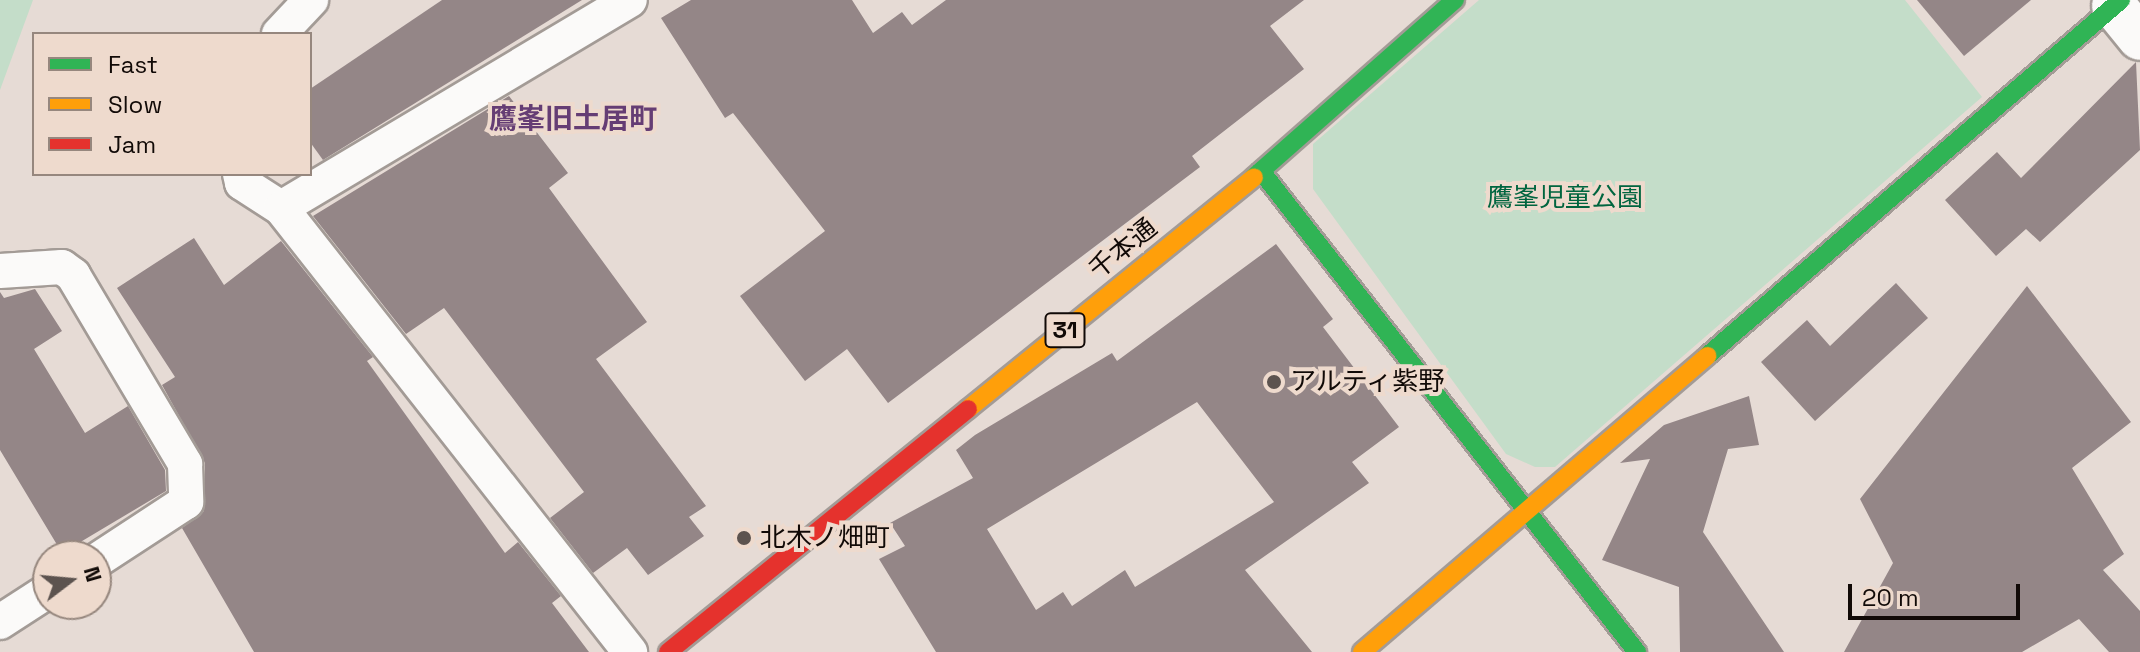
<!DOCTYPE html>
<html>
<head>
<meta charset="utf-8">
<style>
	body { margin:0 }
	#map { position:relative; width:2140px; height:652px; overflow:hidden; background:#e6dbd5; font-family:"Space Grotesk","Noto Sans JP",sans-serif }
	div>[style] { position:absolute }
	.green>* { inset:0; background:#c4ddc9 }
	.building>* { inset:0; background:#948687 }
	.roads { filter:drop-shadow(2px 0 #a39b96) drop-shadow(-2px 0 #a39b96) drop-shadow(0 2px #a39b96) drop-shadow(0 -2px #a39b96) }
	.lane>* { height:34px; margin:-17px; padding:0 17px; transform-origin:17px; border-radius:17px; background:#fbfaf9 }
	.street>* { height:44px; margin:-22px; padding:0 22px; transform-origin:22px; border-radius:22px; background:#fbfaf9 }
	.fast>* { height:18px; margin:-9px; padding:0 9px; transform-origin:9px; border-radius:9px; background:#30b455 }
	.slow>* { height:18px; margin:-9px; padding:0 9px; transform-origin:9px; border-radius:9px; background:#ff9f0a }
	.jam>* { height:18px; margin:-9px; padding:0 9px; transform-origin:9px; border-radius:9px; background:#e5322d }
	.dots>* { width:22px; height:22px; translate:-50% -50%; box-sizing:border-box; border:4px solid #eedacd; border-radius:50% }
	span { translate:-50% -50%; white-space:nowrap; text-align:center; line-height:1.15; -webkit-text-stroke:8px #eedacd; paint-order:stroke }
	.shield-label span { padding:2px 6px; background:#eedacd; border:2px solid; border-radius:6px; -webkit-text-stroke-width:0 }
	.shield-label { font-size:24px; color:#110a07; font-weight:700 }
	.park-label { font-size:26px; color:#00653f }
	.street-label { font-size:26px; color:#110a07 }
	.poi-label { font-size:26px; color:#110a07 }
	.left { translate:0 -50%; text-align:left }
	.neighbourhood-label { font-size:28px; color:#653d74; font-weight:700 }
	.legend { position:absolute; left:32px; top:32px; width:280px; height:144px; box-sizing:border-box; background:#eedacd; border:2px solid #96877e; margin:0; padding:10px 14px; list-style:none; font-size:24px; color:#110a07 }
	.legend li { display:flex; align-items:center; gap:16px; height:40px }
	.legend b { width:40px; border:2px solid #96877e }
	.north { position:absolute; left:32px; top:540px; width:80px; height:80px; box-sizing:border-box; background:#eedacd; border:2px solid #96877e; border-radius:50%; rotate:74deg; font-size:22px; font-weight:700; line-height:32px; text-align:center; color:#110a07 }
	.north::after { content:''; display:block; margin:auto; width:28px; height:36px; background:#5c534f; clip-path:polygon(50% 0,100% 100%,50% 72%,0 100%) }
	.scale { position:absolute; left:1848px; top:584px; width:172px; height:36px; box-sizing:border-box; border:4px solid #110a07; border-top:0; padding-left:10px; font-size:24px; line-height:28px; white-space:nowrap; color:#110a07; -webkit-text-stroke:6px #eedacd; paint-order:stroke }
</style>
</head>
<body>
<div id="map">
	<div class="green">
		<i style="clip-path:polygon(0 0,33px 0,0 90px)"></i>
		<i style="clip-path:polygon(1479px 0,1905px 0,1982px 97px,1555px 467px,1535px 467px,1506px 454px,1313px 189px,1313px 144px)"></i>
	</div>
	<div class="building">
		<i style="clip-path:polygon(442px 0,582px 0,323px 160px,310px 142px,310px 89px)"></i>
		<i style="clip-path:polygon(691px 0,852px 0,873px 33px,902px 12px,912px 25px,946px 0,1304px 0,1270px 26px,1304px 69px,1192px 156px,1200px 167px,888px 403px,847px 349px,805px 381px,740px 296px,825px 231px,733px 113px,725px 118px,661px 18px)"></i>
		<i style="clip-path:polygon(1917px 0,2031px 0,1964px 56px)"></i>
		<i style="clip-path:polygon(2136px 62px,2140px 150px,2040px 242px,2026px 229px,1996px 256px,1945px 200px,1997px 152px,2021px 178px)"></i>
		<i style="clip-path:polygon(509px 96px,568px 173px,549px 188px,647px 322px,596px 359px,706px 506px,689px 517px,704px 536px,648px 575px,627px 548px,593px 573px,550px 518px,584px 492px,444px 308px,406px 334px,313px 216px)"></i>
		<i style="clip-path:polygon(194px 238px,224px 285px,281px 241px,373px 357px,367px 361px,505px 553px,518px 542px,561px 596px,552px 603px,589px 652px,254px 652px,182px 528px,204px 511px,205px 463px,162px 385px,175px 377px,117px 288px)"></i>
		<i style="clip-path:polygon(evenodd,1276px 244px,1333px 319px,1323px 327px,1399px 427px,1352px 462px,1369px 483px,1245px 570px,1312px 652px,936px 652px,879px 559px,905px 546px,890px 523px,973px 478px,956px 450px,975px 435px,1112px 353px,1117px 361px,1276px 244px,1197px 402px,1274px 502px,1135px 587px,1125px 570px,1072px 606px,1063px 592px,1036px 610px,987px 529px,1197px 402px)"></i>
		<i style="clip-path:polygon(1896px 283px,1928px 318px,1815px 421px,1761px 362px,1807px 320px,1830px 346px)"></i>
		<i style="clip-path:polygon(2027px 286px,2131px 422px,2072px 468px,2124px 554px,2103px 570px,2140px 611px,2140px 652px,2109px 652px,2079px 619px,2022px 652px,1844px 652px,1893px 563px,1860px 499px)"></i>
		<i style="clip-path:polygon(35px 289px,62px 331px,34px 349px,85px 433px,128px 406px,165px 470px,166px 491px,62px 553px,0 450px,0 292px,4px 298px)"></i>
		<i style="clip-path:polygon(1749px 396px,1759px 445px,1728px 449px,1703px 532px,1784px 652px,1680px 652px,1679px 587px,1602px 560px,1650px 459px,1620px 463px,1664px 425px)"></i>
	</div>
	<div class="roads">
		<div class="lane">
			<i style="left:279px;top:34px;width:47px;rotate:-46.7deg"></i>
			<i style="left:240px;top:174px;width:9px;rotate:77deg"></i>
			<i style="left:242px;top:183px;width:46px;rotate:32.7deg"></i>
			<i style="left:281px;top:208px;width:565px;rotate:51.83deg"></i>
			<i style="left:281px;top:208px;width:406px;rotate:-30.8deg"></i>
			<i style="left:0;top:271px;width:62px;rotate:-3.7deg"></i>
			<i style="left:62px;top:267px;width:14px;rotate:36deg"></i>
			<i style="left:73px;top:275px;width:220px;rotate:59.3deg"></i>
			<i style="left:185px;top:464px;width:38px;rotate:88deg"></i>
			<i style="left:186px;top:502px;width:108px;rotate:146.8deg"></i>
			<i style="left:0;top:622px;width:57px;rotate:-32.9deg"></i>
		</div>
		<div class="street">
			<i style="left:2114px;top:6px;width:41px;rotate:50.9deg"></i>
		</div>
		<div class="fast">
			<i style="left:1261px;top:171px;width:611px;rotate:51.99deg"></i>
			<i style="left:1254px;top:177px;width:268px;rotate:-41.4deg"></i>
			<i style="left:1707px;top:356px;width:546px;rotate:-40.69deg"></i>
		</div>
		<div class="slow">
			<i style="left:968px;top:409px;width:368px;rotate:-39deg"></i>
			<i style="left:1362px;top:652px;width:455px;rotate:-40.6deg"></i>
		</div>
		<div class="jam">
			<i style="left:668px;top:652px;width:386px;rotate:-39deg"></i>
		</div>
	</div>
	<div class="dots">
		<i style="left:1274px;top:382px;background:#5c534f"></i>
		<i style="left:744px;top:538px;background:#5c534f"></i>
	</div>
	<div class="shield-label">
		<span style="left:1065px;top:330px">31</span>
	</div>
	<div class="park-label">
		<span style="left:1565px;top:198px">鷹峯児童公園</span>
	</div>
	<div class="street-label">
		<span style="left:1123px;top:249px;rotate:-39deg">千本通</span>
	</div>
	<div class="poi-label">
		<span class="left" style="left:1290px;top:382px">アルティ紫野</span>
		<span class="left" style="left:760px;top:538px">北木ノ畑町</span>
	</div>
	<div class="neighbourhood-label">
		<span style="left:573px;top:118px">鷹峯旧土居町</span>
	</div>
	<ul class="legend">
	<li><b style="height:10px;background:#30b455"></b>Fast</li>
	<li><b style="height:10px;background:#ff9f0a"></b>Slow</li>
	<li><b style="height:10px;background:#e5322d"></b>Jam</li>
	</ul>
	<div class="north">N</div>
	<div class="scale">20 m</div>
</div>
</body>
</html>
